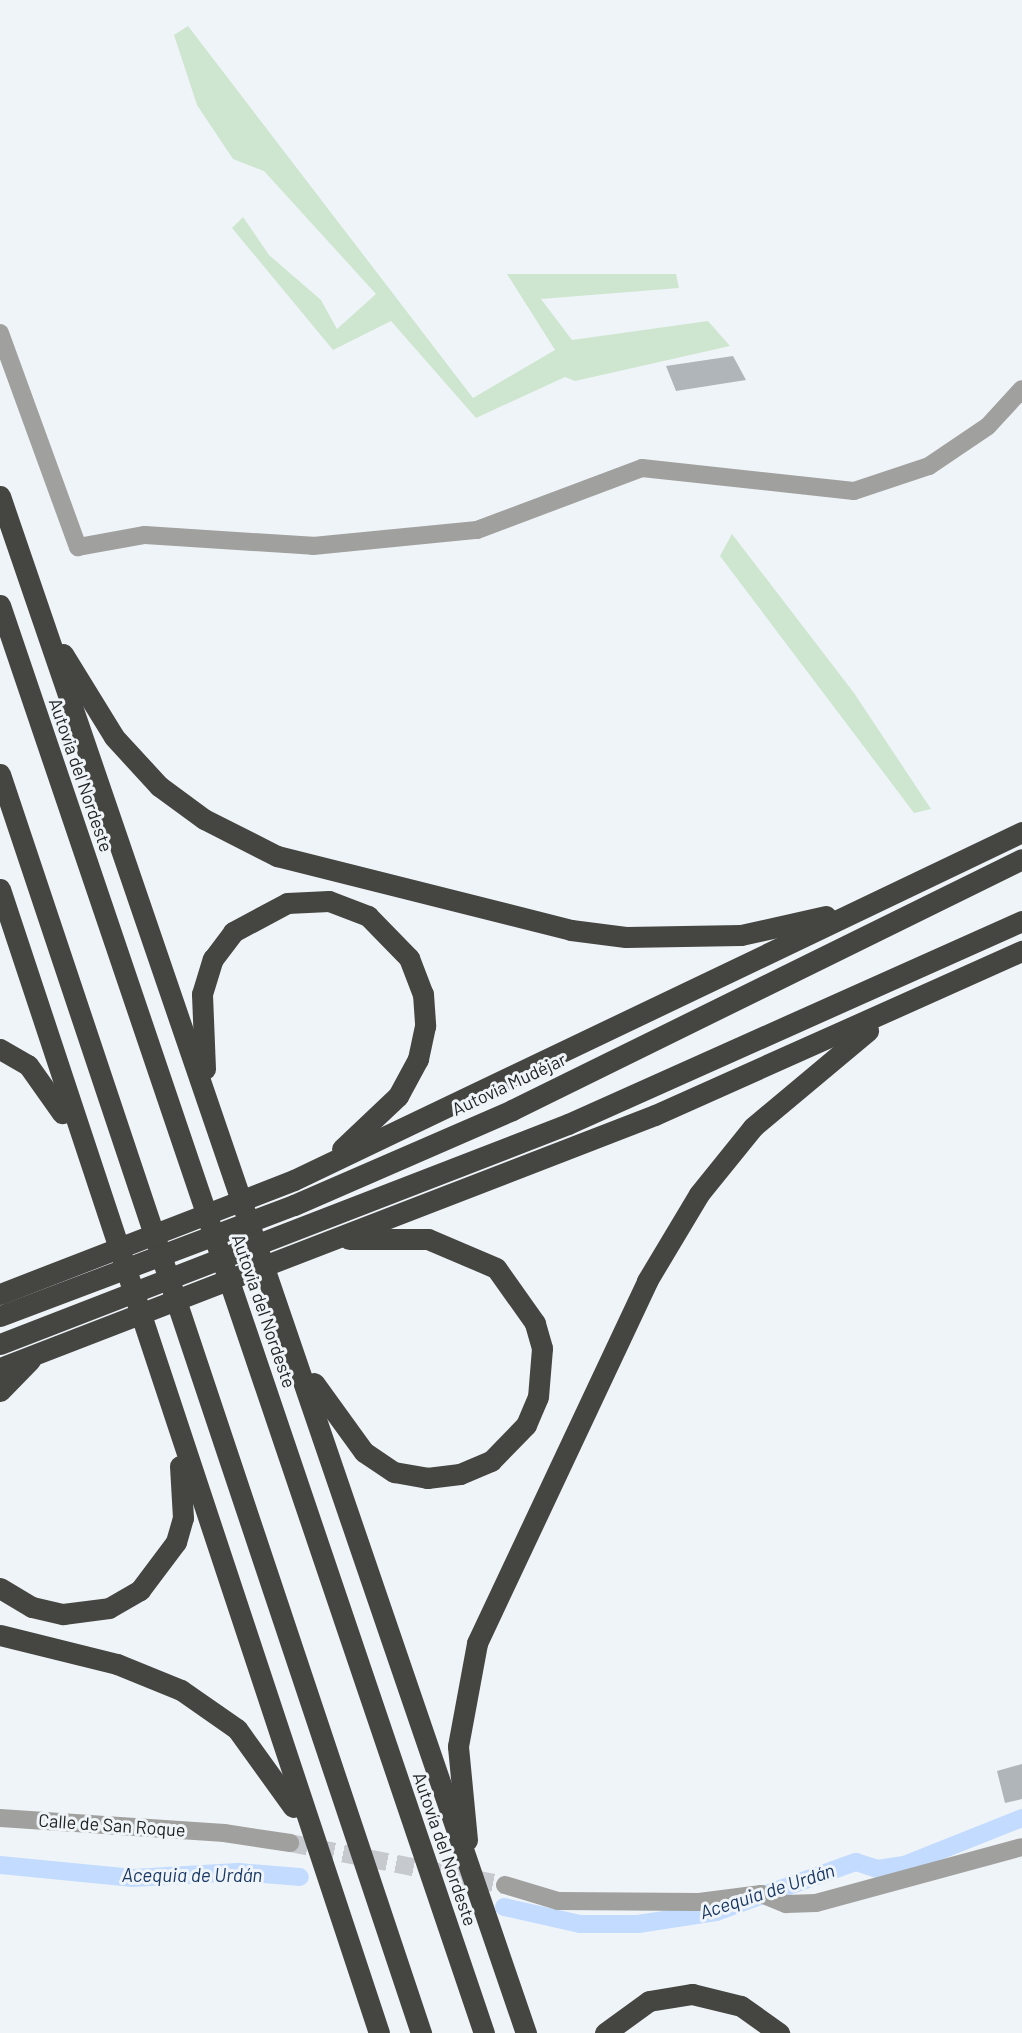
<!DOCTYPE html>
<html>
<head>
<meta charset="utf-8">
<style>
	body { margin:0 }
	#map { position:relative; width:1022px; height:2033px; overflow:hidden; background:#eff4f8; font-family:Barlow,sans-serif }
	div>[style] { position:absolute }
	.green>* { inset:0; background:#cee6cf }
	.canal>* { height:18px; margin:-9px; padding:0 9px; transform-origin:9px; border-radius:9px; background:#c2dbfe }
	.building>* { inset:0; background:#b0b5b9 }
	.minor-tunnel>* { height:18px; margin-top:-9px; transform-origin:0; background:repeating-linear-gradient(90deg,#c6cace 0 18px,transparent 0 27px) }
	.minor>* { height:18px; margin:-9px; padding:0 9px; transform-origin:9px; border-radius:9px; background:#a0a09e }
	.highway>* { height:21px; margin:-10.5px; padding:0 10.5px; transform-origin:10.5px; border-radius:10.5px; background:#454641 }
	span { translate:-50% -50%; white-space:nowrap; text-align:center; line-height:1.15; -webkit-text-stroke:6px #eff4f8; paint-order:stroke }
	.street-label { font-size:18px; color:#212324 }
	.water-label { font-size:19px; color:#193864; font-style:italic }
</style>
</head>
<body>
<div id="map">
	<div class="green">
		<i style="clip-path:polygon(188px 26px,473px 398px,555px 350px,507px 274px,676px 274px,679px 288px,541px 299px,572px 340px,708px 321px,730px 346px,575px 381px,565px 377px,476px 418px,391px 321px,333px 350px,232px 228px,243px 217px,269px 255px,321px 300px,337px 329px,376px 294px,264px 171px,233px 159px,197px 105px,174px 35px)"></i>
		<i style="clip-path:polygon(732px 534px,854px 693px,931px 809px,914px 813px,720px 556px)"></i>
	</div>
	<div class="canal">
		<i style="left:0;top:1865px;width:134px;rotate:5.6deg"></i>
		<i style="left:133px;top:1878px;width:105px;rotate:-3.3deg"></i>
		<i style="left:238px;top:1872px;width:62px;rotate:4.6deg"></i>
		<i style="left:504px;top:1907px;width:78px;rotate:12.6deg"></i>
		<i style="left:580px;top:1924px;width:58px"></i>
		<i style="left:638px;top:1924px;width:79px;rotate:-8.7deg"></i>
		<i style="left:716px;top:1912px;width:149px;rotate:-19.7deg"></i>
		<i style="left:856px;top:1862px;width:23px;rotate:18deg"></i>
		<i style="left:878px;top:1869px;width:26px;rotate:-9deg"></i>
		<i style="left:904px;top:1865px;width:127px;rotate:-21.7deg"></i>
	</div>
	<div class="building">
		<i style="clip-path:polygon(733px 356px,746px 380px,676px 391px,666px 366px)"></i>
		<i style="clip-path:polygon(1022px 1764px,1022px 1799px,1005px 1803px,997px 1771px)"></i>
	</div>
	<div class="minor-tunnel">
		<i style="left:290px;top:1843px;width:219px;rotate:11.1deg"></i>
	</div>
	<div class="minor">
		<i style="left:0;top:333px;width:228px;rotate:70deg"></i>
		<i style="left:78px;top:547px;width:68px;rotate:-10.2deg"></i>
		<i style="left:145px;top:535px;width:168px;rotate:3.7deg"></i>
		<i style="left:313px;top:546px;width:165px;rotate:-5.6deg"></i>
		<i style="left:477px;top:530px;width:176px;rotate:-20.6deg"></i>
		<i style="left:642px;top:468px;width:213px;rotate:6.2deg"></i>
		<i style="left:854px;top:491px;width:79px;rotate:-18.4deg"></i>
		<i style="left:929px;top:466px;width:71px;rotate:-34.1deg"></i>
		<i style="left:988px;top:426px;width:50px;rotate:-47.4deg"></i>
		<i style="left:0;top:1818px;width:225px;rotate:3.8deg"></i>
		<i style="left:224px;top:1833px;width:67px;rotate:8.6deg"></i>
		<i style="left:505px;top:1885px;width:55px;rotate:16.8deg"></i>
		<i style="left:558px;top:1901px;width:141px;rotate:0.4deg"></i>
		<i style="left:699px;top:1902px;width:63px;rotate:-7.4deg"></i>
		<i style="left:761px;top:1894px;width:27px;rotate:22deg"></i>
		<i style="left:786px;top:1904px;width:30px;rotate:-2deg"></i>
		<i style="left:816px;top:1903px;width:213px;rotate:-15.2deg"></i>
	</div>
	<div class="highway">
		<i style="left:0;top:496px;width:1625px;rotate:71.11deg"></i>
		<i style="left:0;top:605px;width:1508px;rotate:71.28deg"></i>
		<i style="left:63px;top:654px;width:97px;rotate:58.4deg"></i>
		<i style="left:114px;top:737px;width:67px;rotate:47.4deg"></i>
		<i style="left:159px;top:786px;width:56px;rotate:36.3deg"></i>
		<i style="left:204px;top:819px;width:82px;rotate:26.9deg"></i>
		<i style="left:277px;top:856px;width:303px;rotate:14.1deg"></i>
		<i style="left:571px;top:930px;width:55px;rotate:7.3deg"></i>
		<i style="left:626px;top:937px;width:115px;rotate:-1deg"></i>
		<i style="left:741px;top:935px;width:87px;rotate:-12.6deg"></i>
		<i style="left:0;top:774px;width:1328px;rotate:71.51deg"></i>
		<i style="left:0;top:889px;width:1205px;rotate:71.67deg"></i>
		<i style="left:0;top:1049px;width:32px;rotate:30deg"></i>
		<i style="left:28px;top:1065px;width:59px;rotate:54.7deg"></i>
		<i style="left:205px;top:1069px;width:75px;rotate:-92.3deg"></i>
		<i style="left:202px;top:994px;width:37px;rotate:-73deg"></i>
		<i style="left:213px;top:959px;width:34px;rotate:-53deg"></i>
		<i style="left:233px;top:932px;width:61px;rotate:-28.2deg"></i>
		<i style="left:287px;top:903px;width:42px;rotate:-2.7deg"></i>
		<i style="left:329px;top:901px;width:42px;rotate:21deg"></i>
		<i style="left:368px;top:916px;width:59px;rotate:45.7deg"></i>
		<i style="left:409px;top:958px;width:39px;rotate:69deg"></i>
		<i style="left:423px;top:994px;width:32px;rotate:86deg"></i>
		<i style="left:425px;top:1026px;width:34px;rotate:102deg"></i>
		<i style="left:418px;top:1059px;width:42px;rotate:118.4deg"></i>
		<i style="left:398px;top:1096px;width:77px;rotate:136.6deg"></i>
		<i style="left:0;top:1294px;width:315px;rotate:-21.2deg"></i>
		<i style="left:294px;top:1180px;width:807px;rotate:-25.55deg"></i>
		<i style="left:0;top:1316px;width:314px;rotate:-20.7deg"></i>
		<i style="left:294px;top:1205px;width:238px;rotate:-23.5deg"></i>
		<i style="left:512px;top:1110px;width:568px;rotate:-26.2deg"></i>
		<i style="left:0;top:1344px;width:609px;rotate:-21.17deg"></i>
		<i style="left:568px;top:1124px;width:497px;rotate:-24.1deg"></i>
		<i style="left:0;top:1368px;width:702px;rotate:-21.12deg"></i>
		<i style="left:655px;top:1115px;width:402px;rotate:-24.1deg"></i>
		<i style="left:314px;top:1383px;width:85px;rotate:54.1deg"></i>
		<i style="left:364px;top:1452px;width:36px;rotate:34deg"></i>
		<i style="left:394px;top:1472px;width:34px;rotate:10deg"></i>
		<i style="left:427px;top:1478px;width:33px;rotate:-7deg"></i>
		<i style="left:460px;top:1474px;width:34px;rotate:-23deg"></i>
		<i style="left:491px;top:1461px;width:50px;rotate:-45.8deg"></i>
		<i style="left:526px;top:1425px;width:30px;rotate:-67deg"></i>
		<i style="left:538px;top:1397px;width:49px;rotate:-85.3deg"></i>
		<i style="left:542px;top:1348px;width:26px;rotate:-106deg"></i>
		<i style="left:535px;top:1323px;width:67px;rotate:-125.3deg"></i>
		<i style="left:496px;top:1268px;width:74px;rotate:-156.9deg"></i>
		<i style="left:428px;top:1239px;width:79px;rotate:180deg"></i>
		<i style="left:0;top:1391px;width:43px;rotate:-45.9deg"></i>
		<i style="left:0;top:1588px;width:37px;rotate:31deg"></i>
		<i style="left:32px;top:1607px;width:32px;rotate:13deg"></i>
		<i style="left:63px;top:1614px;width:46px;rotate:-7.4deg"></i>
		<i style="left:109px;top:1608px;width:36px;rotate:-30deg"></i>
		<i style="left:140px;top:1590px;width:60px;rotate:-53.1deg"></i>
		<i style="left:176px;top:1542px;width:25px;rotate:-74deg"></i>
		<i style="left:183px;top:1518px;width:52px;rotate:-93.3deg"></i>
		<i style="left:0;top:1635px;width:121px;rotate:13.9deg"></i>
		<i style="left:117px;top:1664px;width:69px;rotate:22.1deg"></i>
		<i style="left:181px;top:1690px;width:68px;rotate:34.9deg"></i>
		<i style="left:237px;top:1729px;width:96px;rotate:54.3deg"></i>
		<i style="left:467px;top:1840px;width:94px;rotate:-95.5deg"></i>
		<i style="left:458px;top:1746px;width:105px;rotate:-79.5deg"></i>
		<i style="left:477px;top:1643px;width:400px;rotate:-64.8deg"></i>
		<i style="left:647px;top:1281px;width:101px;rotate:-59.1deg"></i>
		<i style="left:699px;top:1194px;width:86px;rotate:-51.1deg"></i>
		<i style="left:753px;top:1127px;width:150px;rotate:-39.9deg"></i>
		<i style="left:605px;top:2033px;width:54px;rotate:-36deg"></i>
		<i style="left:649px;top:2001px;width:44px;rotate:-9.2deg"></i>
		<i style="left:692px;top:1994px;width:50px;rotate:13.8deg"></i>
		<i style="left:741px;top:2006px;width:47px;rotate:35.4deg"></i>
	</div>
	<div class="street-label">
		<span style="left:81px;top:775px;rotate:71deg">Autovía del Nordeste</span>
		<span style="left:509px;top:1084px;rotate:-25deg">Autovía Mudéjar</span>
		<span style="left:264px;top:1311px;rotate:71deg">Autovía del Nordeste</span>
		<span style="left:112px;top:1825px;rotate:4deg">Calle de San Roque</span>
		<span style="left:445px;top:1849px;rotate:71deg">Autovía del Nordeste</span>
	</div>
	<div class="water-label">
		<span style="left:192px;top:1875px">Acequia de Urdán</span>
		<span style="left:767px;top:1891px;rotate:-18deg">Acequia de Urdán</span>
	</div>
</div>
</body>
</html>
